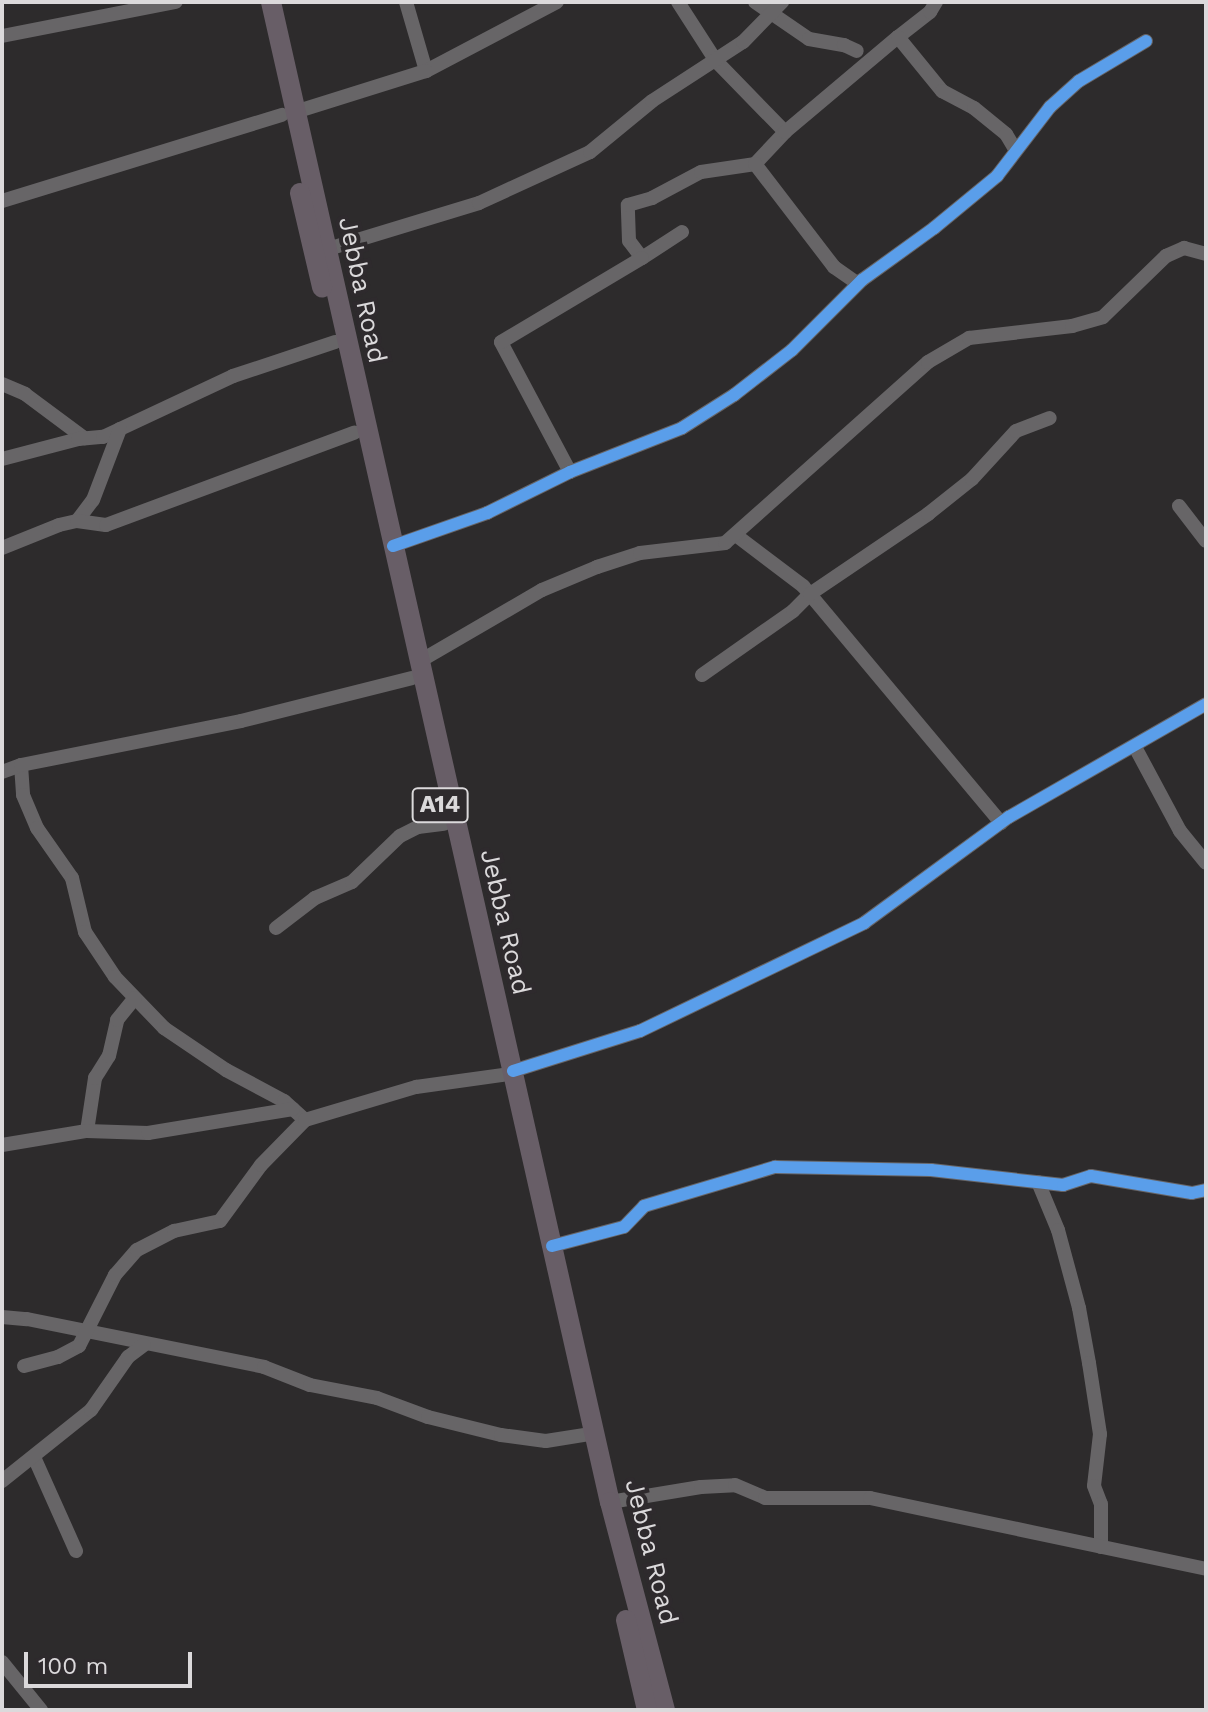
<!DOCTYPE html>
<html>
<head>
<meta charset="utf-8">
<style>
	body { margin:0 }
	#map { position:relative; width:1208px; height:1712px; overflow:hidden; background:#2d2b2c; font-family:"Work Sans",sans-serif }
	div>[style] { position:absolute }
	.minor>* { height:14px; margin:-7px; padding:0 7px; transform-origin:7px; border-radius:7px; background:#676567 }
	.highway>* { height:20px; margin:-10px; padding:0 10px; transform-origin:10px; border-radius:10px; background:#685e67 }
	.cycleway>* { height:12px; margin:-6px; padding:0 6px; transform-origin:6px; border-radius:6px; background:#5a9eea }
	span { translate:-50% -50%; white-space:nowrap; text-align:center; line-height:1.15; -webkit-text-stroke:8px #2e2a2d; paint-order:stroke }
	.shield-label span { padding:2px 6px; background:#2e2a2d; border:2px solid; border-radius:6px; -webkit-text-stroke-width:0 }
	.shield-label { font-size:24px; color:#dbd9db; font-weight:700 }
	.street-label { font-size:26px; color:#dbd9db }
	.frame { position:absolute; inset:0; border:4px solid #dbd9db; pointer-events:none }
	.scale { position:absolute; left:24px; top:1652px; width:168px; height:36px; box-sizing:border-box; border:4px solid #dbd9db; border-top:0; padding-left:10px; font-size:24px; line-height:28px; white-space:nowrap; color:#dbd9db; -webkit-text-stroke:6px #2e2a2d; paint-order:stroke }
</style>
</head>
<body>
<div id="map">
	<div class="minor">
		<i style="left:406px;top:2px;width:72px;rotate:73.8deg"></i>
		<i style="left:426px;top:71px;width:148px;rotate:-27.8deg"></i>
		<i style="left:678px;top:2px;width:70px;rotate:57.2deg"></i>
		<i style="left:716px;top:61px;width:99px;rotate:45.8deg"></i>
		<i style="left:755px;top:2px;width:65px;rotate:34.4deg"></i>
		<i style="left:809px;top:39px;width:36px;rotate:10deg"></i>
		<i style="left:844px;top:45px;width:14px;rotate:25deg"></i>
		<i style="left:2px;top:36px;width:177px;rotate:-11.1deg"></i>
		<i style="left:898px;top:37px;width:41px;rotate:-38deg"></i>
		<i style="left:930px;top:12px;width:12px;rotate:-59deg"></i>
		<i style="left:295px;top:112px;width:137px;rotate:-17.4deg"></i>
		<i style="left:755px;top:164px;width:44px;rotate:-46.8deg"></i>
		<i style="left:785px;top:132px;width:148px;rotate:-40.1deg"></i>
		<i style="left:898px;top:37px;width:70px;rotate:50.8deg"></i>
		<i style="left:942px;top:91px;width:36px;rotate:28deg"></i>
		<i style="left:974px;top:108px;width:41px;rotate:39.1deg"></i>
		<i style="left:1006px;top:134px;width:17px;rotate:59deg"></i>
		<i style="left:2px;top:201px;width:293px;rotate:-17.1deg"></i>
		<i style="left:682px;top:232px;width:48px;rotate:147deg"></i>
		<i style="left:642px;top:258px;width:21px;rotate:-127deg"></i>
		<i style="left:629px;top:241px;width:36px;rotate:-92deg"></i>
		<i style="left:628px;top:205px;width:25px;rotate:-16deg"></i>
		<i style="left:652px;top:198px;width:55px;rotate:-28deg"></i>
		<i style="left:701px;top:172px;width:55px;rotate:-8.4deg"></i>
		<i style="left:755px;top:164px;width:130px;rotate:52.5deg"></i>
		<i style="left:834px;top:267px;width:29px;rotate:35deg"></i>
		<i style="left:328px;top:249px;width:158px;rotate:-16.9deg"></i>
		<i style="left:479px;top:203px;width:122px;rotate:-24.7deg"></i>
		<i style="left:590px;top:152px;width:80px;rotate:-39.4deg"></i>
		<i style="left:652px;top:101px;width:108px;rotate:-33deg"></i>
		<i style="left:743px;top:42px;width:56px;rotate:-45.7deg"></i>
		<i style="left:2px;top:384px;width:25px;rotate:23deg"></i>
		<i style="left:25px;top:394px;width:74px;rotate:36.7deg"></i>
		<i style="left:2px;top:459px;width:79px;rotate:-14.7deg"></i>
		<i style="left:78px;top:439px;width:25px;rotate:-5deg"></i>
		<i style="left:103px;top:437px;width:144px;rotate:-25.1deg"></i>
		<i style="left:233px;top:376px;width:108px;rotate:-18.4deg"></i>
		<i style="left:570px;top:472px;width:147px;rotate:-118deg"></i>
		<i style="left:501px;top:342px;width:164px;rotate:-30.8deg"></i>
		<i style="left:1179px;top:506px;width:44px;rotate:52.4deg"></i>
		<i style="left:77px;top:521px;width:26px;rotate:-53deg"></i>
		<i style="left:93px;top:500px;width:76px;rotate:-69.2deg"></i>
		<i style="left:737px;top:536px;width:83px;rotate:37.1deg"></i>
		<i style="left:803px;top:586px;width:309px;rotate:50.1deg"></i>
		<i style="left:393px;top:546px;width:100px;rotate:-19.3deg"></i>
		<i style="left:487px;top:513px;width:93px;rotate:-26.3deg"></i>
		<i style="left:570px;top:472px;width:120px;rotate:-21.4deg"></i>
		<i style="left:682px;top:428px;width:62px;rotate:-32.4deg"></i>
		<i style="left:734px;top:395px;width:73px;rotate:-37.8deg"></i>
		<i style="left:792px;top:350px;width:99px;rotate:-45deg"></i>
		<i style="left:862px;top:280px;width:89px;rotate:-35.8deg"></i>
		<i style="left:934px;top:228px;width:82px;rotate:-39.5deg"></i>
		<i style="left:997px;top:176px;width:87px;rotate:-52.5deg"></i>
		<i style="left:1050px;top:107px;width:39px;rotate:-42deg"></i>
		<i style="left:1079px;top:81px;width:78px;rotate:-30.8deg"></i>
		<i style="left:2px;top:548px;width:61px;rotate:-22deg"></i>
		<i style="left:59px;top:525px;width:18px;rotate:-13deg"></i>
		<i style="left:77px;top:521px;width:29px;rotate:8deg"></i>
		<i style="left:106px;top:525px;width:265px;rotate:-20.4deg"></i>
		<i style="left:420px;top:661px;width:141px;rotate:-30.2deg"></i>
		<i style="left:542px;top:590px;width:60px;rotate:-22.7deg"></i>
		<i style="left:597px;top:567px;width:45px;rotate:-18deg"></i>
		<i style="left:640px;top:553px;width:86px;rotate:-6.7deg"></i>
		<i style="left:725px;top:543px;width:272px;rotate:-41.7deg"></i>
		<i style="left:928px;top:362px;width:48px;rotate:-30.3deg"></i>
		<i style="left:969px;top:338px;width:104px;rotate:-6.6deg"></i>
		<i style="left:1072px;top:326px;width:32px;rotate:-16deg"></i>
		<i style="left:1103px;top:317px;width:88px;rotate:-44.1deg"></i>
		<i style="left:1166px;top:256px;width:20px;rotate:-24deg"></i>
		<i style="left:1184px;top:248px;width:23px;rotate:15deg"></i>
		<i style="left:702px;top:675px;width:111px;rotate:-35.1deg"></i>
		<i style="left:793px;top:611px;width:24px;rotate:-45deg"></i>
		<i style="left:810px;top:594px;width:143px;rotate:-34.1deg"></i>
		<i style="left:928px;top:514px;width:56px;rotate:-38.5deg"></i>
		<i style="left:972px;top:479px;width:65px;rotate:-47.5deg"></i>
		<i style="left:1016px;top:431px;width:36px;rotate:-21deg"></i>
		<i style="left:1135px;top:747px;width:95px;rotate:61.8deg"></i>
		<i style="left:1180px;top:831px;width:41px;rotate:50.9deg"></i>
		<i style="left:21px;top:765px;width:30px;rotate:86deg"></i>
		<i style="left:23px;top:795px;width:36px;rotate:67deg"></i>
		<i style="left:37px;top:828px;width:61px;rotate:55deg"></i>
		<i style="left:72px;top:878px;width:56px;rotate:76.5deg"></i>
		<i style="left:85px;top:932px;width:54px;rotate:56.3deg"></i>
		<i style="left:115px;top:977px;width:71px;rotate:46.1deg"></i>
		<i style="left:164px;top:1028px;width:75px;rotate:34.1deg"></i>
		<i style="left:226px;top:1070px;width:66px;rotate:28.1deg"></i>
		<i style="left:284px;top:1101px;width:28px;rotate:42deg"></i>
		<i style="left:2px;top:772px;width:20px;rotate:-20deg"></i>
		<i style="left:21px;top:765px;width:224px;rotate:-11.3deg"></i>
		<i style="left:241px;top:721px;width:176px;rotate:-14.1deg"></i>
		<i style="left:276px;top:928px;width:49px;rotate:-37.6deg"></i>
		<i style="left:315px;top:898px;width:40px;rotate:-23.4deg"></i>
		<i style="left:352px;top:882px;width:66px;rotate:-43.8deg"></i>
		<i style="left:400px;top:836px;width:20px;rotate:-27deg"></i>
		<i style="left:418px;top:827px;width:26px;rotate:-7deg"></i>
		<i style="left:513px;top:1071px;width:133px;rotate:-17.5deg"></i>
		<i style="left:640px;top:1031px;width:249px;rotate:-25.7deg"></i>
		<i style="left:864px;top:923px;width:180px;rotate:-36.2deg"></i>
		<i style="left:1009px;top:817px;width:227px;rotate:-29.8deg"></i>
		<i style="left:87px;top:1131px;width:54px;rotate:-81.4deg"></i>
		<i style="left:95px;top:1078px;width:26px;rotate:-58deg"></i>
		<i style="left:109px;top:1056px;width:37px;rotate:-77deg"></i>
		<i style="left:117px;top:1020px;width:28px;rotate:-51deg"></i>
		<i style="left:2px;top:1145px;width:86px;rotate:-9.4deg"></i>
		<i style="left:87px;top:1131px;width:61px;rotate:1.9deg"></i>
		<i style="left:148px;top:1133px;width:147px;rotate:-9.4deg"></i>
		<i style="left:1038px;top:1182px;width:52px;rotate:67.4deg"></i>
		<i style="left:1058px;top:1230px;width:81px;rotate:74.9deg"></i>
		<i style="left:1079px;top:1308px;width:56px;rotate:79.7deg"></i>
		<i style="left:1089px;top:1363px;width:72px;rotate:81.2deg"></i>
		<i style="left:1100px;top:1434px;width:52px;rotate:96.6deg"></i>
		<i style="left:1094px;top:1486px;width:19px;rotate:69deg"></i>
		<i style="left:1101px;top:1504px;width:43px;rotate:90deg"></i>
		<i style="left:552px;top:1246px;width:74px;rotate:-14.8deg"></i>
		<i style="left:624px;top:1227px;width:29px;rotate:-46deg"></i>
		<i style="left:644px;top:1206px;width:137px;rotate:-16.6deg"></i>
		<i style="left:775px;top:1167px;width:156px;rotate:1.1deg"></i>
		<i style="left:931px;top:1170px;width:133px;rotate:6.5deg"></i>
		<i style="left:1063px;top:1185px;width:29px;rotate:-18deg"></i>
		<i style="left:1091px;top:1176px;width:102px;rotate:9.6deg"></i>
		<i style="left:1192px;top:1193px;width:14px;rotate:-12deg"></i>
		<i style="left:2px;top:1317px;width:25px;rotate:5deg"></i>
		<i style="left:27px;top:1319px;width:242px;rotate:11.4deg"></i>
		<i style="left:264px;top:1367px;width:49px;rotate:21.4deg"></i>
		<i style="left:310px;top:1385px;width:68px;rotate:11deg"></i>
		<i style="left:377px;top:1398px;width:54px;rotate:20.4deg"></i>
		<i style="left:428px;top:1417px;width:75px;rotate:13.9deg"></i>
		<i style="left:501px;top:1435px;width:45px;rotate:7.6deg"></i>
		<i style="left:546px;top:1441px;width:39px;rotate:-9deg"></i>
		<i style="left:24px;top:1366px;width:35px;rotate:-15deg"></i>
		<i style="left:58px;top:1357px;width:24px;rotate:-28deg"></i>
		<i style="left:79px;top:1346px;width:80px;rotate:-63.1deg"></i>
		<i style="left:115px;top:1275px;width:33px;rotate:-49deg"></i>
		<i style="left:137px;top:1250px;width:42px;rotate:-27.2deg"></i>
		<i style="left:174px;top:1231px;width:47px;rotate:-12.3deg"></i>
		<i style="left:220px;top:1221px;width:69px;rotate:-53.8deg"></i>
		<i style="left:261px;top:1165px;width:63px;rotate:-45.6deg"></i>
		<i style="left:305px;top:1120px;width:116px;rotate:-16.6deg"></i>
		<i style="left:416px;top:1087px;width:88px;rotate:-7.9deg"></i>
		<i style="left:34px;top:1457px;width:103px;rotate:65.9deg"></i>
		<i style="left:2px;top:1481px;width:114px;rotate:-38.6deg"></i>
		<i style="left:91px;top:1410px;width:65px;rotate:-55.1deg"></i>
		<i style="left:128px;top:1357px;width:20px;rotate:-37deg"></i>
		<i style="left:610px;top:1502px;width:92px;rotate:-9.4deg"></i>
		<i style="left:701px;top:1487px;width:34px;rotate:-3deg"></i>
		<i style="left:735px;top:1485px;width:33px;rotate:23deg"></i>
		<i style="left:765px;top:1498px;width:105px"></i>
		<i style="left:870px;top:1498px;width:343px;rotate:11.9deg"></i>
		<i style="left:2px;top:1662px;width:62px;rotate:50.9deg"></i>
	</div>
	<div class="highway">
		<i style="left:271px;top:2px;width:1538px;rotate:77.27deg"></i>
		<i style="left:610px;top:1502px;width:215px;rotate:75.2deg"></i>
		<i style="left:300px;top:193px;width:97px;rotate:76.8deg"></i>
		<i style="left:626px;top:1620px;width:92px;rotate:76.9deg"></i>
	</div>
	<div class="cycleway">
		<i style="left:393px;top:546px;width:100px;rotate:-19.3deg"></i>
		<i style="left:487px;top:513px;width:93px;rotate:-26.3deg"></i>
		<i style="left:570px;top:472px;width:120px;rotate:-21.4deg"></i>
		<i style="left:682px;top:428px;width:62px;rotate:-32.4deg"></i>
		<i style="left:734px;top:395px;width:73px;rotate:-37.8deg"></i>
		<i style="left:792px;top:350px;width:99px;rotate:-45deg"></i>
		<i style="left:862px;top:280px;width:89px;rotate:-35.8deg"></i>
		<i style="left:934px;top:228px;width:82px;rotate:-39.5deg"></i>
		<i style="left:997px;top:176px;width:87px;rotate:-52.5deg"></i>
		<i style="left:1050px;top:107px;width:39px;rotate:-42deg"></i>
		<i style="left:1079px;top:81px;width:78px;rotate:-30.8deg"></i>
		<i style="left:513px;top:1071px;width:133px;rotate:-17.5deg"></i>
		<i style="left:640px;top:1031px;width:249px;rotate:-25.7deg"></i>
		<i style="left:864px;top:923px;width:180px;rotate:-36.2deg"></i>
		<i style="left:1009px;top:817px;width:227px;rotate:-29.8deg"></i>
		<i style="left:552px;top:1246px;width:74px;rotate:-14.8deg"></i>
		<i style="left:624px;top:1227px;width:29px;rotate:-46deg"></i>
		<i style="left:644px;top:1206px;width:137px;rotate:-16.6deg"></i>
		<i style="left:775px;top:1167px;width:156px;rotate:1.1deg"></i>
		<i style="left:931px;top:1170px;width:133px;rotate:6.5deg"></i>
		<i style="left:1063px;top:1185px;width:29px;rotate:-18deg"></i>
		<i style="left:1091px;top:1176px;width:102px;rotate:9.6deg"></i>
		<i style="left:1192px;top:1193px;width:14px;rotate:-12deg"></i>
	</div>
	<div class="shield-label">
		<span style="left:440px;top:805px">A14</span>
	</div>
	<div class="street-label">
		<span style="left:362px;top:290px;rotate:78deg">Jebba Road</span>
		<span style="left:505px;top:922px;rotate:77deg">Jebba Road</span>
		<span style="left:651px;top:1552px;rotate:76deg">Jebba Road</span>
	</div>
	<div class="frame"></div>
	<div class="scale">100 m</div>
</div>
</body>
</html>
